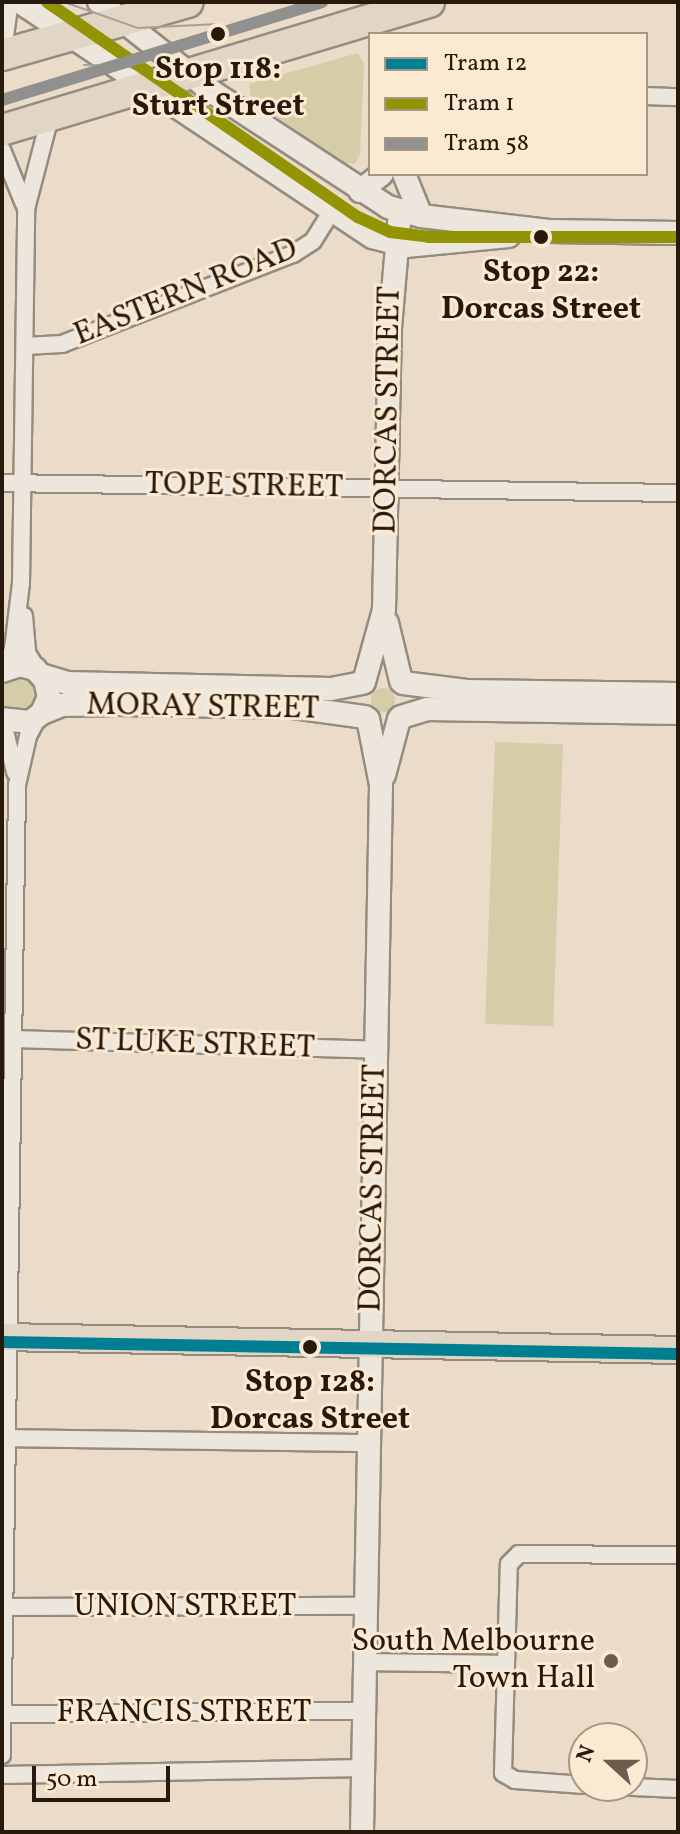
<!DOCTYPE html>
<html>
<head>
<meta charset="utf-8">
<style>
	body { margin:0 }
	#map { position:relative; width:680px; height:1834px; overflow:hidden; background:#eadcc8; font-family:Vollkorn,serif }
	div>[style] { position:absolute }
	.green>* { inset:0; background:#d5cda7; transform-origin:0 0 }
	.round { border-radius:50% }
	.roads { filter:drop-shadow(2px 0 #958c7f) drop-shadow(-2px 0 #958c7f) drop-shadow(0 2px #958c7f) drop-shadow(0 -2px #958c7f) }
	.street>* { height:16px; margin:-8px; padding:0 8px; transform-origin:8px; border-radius:8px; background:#ede6dc }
	.secondary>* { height:22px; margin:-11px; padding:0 11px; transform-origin:11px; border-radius:11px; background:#ede6dc }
	.primary>* { height:26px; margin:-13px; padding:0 13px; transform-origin:13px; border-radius:13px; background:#e1d6c6 }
	.highway>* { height:30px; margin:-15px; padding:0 15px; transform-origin:15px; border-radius:15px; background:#e1d6c6 }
	.tram>* { height:2px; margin:-1px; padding:0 1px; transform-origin:1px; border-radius:1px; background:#a7a098 }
	.tram-1>* { height:12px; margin:-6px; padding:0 6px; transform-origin:6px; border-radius:6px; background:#007e92 }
	.tram-2>* { height:12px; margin:-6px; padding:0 6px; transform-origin:6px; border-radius:6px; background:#929403 }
	.tram-3>* { height:12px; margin:-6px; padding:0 6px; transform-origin:6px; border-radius:6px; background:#90908f }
	.dots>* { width:22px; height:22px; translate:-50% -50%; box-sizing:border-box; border:4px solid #fbead2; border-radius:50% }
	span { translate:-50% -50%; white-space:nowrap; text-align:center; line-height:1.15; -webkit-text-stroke:6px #fbead2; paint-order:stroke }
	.stop-label { font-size:32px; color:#28190d; font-weight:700 }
	.street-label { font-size:32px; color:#28190d }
	.poi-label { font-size:32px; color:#28190d }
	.right { translate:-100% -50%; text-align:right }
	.frame { position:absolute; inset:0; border:4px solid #28190d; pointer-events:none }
	.legend { position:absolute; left:368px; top:32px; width:280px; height:144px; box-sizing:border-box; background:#fbead2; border:2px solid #a79683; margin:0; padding:10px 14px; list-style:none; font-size:24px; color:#28190d }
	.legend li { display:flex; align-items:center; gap:16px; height:40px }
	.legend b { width:40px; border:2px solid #a79683 }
	.north { position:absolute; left:568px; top:1722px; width:80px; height:80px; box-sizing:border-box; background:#fbead2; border:2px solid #a79683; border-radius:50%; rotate:291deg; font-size:22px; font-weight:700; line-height:32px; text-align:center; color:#28190d }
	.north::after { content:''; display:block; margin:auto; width:28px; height:36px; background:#6c5d4e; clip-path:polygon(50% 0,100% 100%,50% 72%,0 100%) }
	.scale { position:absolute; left:32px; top:1766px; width:138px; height:36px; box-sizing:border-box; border:4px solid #28190d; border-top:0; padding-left:10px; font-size:24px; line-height:28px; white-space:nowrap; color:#28190d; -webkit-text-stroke:6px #fbead2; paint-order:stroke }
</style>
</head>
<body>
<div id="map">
	<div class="green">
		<i style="clip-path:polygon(358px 53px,364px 64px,360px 155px,355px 164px,344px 163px,251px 99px,249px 84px)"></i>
		<i class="round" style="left:1px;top:677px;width:36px;height:36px"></i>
		<i class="round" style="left:371px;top:688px;width:24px;height:24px"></i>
		<i style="left:495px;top:742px;width:68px;height:282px;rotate:2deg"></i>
	</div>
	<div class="roads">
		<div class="street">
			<i style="left:646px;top:96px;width:32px;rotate:2deg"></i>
			<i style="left:2px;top:150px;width:58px;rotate:67.8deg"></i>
			<i style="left:25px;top:346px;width:37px;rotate:-3deg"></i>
			<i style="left:62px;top:344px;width:248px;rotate:-21.3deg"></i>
			<i style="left:293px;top:254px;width:24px;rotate:-33deg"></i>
			<i style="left:313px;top:241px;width:34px;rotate:-58deg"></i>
			<i style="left:2px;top:483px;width:676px;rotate:0.85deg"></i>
			<i style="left:24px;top:616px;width:37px;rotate:85deg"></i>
			<i style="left:27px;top:653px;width:22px;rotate:58deg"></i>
			<i style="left:5px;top:669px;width:22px;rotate:-68deg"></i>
			<i style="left:13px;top:649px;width:66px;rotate:-83.1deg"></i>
			<i style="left:21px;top:583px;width:374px;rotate:-89.2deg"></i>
			<i style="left:26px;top:209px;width:95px;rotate:-75.4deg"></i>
			<i style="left:2px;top:719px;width:55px;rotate:76.2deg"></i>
			<i style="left:13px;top:1039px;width:364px;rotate:1.7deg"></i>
			<i style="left:6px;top:1438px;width:362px;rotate:0.8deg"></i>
			<i style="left:5px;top:1607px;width:361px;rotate:-0.2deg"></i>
			<i style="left:365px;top:1662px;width:141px;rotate:0.8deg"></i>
			<i style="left:3px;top:1714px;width:361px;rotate:-0.5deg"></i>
			<i style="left:2px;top:1755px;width:970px;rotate:-89.11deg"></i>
			<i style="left:17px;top:785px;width:50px;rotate:-77.3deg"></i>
			<i style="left:28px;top:736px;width:21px;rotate:-62deg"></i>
			<i style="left:2px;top:1775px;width:361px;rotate:-1.1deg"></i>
			<i style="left:584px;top:1785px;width:69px;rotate:-175.9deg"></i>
			<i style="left:515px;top:1780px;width:14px;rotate:-150deg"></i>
			<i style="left:503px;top:1773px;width:209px;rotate:-88.4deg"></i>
			<i style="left:509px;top:1564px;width:14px;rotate:-45deg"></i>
			<i style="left:519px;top:1554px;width:159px;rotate:0.4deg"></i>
			<i style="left:611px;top:1786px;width:67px;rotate:2.6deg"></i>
		</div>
		<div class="secondary">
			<i style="left:20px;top:2px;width:424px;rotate:33.7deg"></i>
			<i style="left:373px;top:237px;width:34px;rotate:15deg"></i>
			<i style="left:406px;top:246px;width:103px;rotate:-5.5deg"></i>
			<i style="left:99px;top:2px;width:147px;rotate:38.4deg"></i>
			<i style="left:214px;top:93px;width:208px;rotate:33.2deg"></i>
			<i style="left:388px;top:207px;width:34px;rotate:15deg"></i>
			<i style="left:421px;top:216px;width:131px;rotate:6.6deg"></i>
			<i style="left:551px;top:231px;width:127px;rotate:0.9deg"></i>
			<i style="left:2px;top:36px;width:34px;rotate:-82deg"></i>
			<i style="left:404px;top:174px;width:45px;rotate:68deg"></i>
			<i style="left:360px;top:191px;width:28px;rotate:-38deg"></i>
			<i style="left:387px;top:623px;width:60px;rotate:76.4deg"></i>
			<i style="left:2px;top:671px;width:19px;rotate:-18deg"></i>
			<i style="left:20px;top:665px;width:16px;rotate:15deg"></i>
			<i style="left:35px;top:669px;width:15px;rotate:48deg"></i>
			<i style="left:45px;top:680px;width:17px;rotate:77deg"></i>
			<i style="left:49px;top:697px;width:17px;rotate:114deg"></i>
			<i style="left:42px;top:713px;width:15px;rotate:143deg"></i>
			<i style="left:30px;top:722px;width:28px;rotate:-174deg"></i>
			<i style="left:41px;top:675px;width:27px;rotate:17deg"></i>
			<i style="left:67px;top:683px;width:264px;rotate:1.3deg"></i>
			<i style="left:331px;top:689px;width:33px;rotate:-11deg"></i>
			<i style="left:364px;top:682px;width:75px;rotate:-74.5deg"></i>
			<i style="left:384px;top:610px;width:282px;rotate:-88.8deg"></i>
			<i style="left:390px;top:328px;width:116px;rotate:-85.1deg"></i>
			<i style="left:403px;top:683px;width:64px;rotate:7.2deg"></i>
			<i style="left:466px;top:691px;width:212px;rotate:0.8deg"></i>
			<i style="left:42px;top:713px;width:22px;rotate:-22deg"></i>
			<i style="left:62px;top:705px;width:55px;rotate:-1deg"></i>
			<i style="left:117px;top:704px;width:176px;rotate:1deg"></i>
			<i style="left:293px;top:707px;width:73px;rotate:7.9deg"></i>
			<i style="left:401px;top:717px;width:27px;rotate:-17deg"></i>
			<i style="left:427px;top:709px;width:251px;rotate:0.9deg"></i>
			<i style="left:384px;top:775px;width:58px;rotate:-75deg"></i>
			<i style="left:362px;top:1832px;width:1047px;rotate:-88.96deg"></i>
			<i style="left:381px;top:785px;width:67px;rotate:-101.1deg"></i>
		</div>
		<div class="primary">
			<i style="left:2px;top:1337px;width:676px;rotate:1.1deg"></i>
		</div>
		<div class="highway">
			<i style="left:2px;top:55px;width:193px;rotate:-15.9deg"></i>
			<i style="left:2px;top:130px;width:446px;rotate:-16.7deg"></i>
		</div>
	</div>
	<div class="tram">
		<i style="left:64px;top:2px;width:78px;rotate:19.4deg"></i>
		<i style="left:138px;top:28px;width:80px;rotate:-2.9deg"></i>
		<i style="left:84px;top:65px;width:44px;rotate:1.3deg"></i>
		<i style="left:128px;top:66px;width:84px;rotate:23.2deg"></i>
	</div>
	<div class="tram-1">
		<i style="left:2px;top:1342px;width:676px;rotate:1.02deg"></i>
	</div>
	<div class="tram-2">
		<i style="left:47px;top:2px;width:378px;rotate:34.7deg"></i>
		<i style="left:358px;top:217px;width:35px;rotate:25deg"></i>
		<i style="left:390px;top:232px;width:38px;rotate:7deg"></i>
		<i style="left:428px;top:237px;width:250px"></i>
	</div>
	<div class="tram-3">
		<i style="left:2px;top:100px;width:335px;rotate:-17deg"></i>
	</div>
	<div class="dots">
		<i style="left:218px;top:34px;background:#28190d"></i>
		<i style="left:541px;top:237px;background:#28190d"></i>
		<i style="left:310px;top:1347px;background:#28190d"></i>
		<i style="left:611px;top:1661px;background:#6c5d4e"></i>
	</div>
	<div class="stop-label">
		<span style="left:218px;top:89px">Stop 118:<br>Sturt Street</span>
		<span style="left:541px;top:292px">Stop 22:<br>Dorcas Street</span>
		<span style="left:310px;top:1402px">Stop 128:<br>Dorcas Street</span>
	</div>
	<div class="street-label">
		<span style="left:186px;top:293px;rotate:-22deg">EASTERN ROAD</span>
		<span style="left:389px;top:410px;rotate:-89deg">DORCAS STREET</span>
		<span style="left:244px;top:487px;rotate:1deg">TOPE STREET</span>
		<span style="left:203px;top:708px;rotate:1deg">MORAY STREET</span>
		<span style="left:195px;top:1045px;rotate:2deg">ST LUKE STREET</span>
		<span style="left:374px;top:1188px;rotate:-89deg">DORCAS STREET</span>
		<span style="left:185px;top:1607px">UNION STREET</span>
		<span style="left:184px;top:1713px">FRANCIS STREET</span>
	</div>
	<div class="poi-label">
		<span class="right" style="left:595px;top:1661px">South Melbourne<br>Town Hall</span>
	</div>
	<div class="frame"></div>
	<ul class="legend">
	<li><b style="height:10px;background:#007e92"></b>Tram 12</li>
	<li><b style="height:10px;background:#929403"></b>Tram 1</li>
	<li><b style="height:10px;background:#90908f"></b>Tram 58</li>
	</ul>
	<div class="north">N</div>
	<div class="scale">50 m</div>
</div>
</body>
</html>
